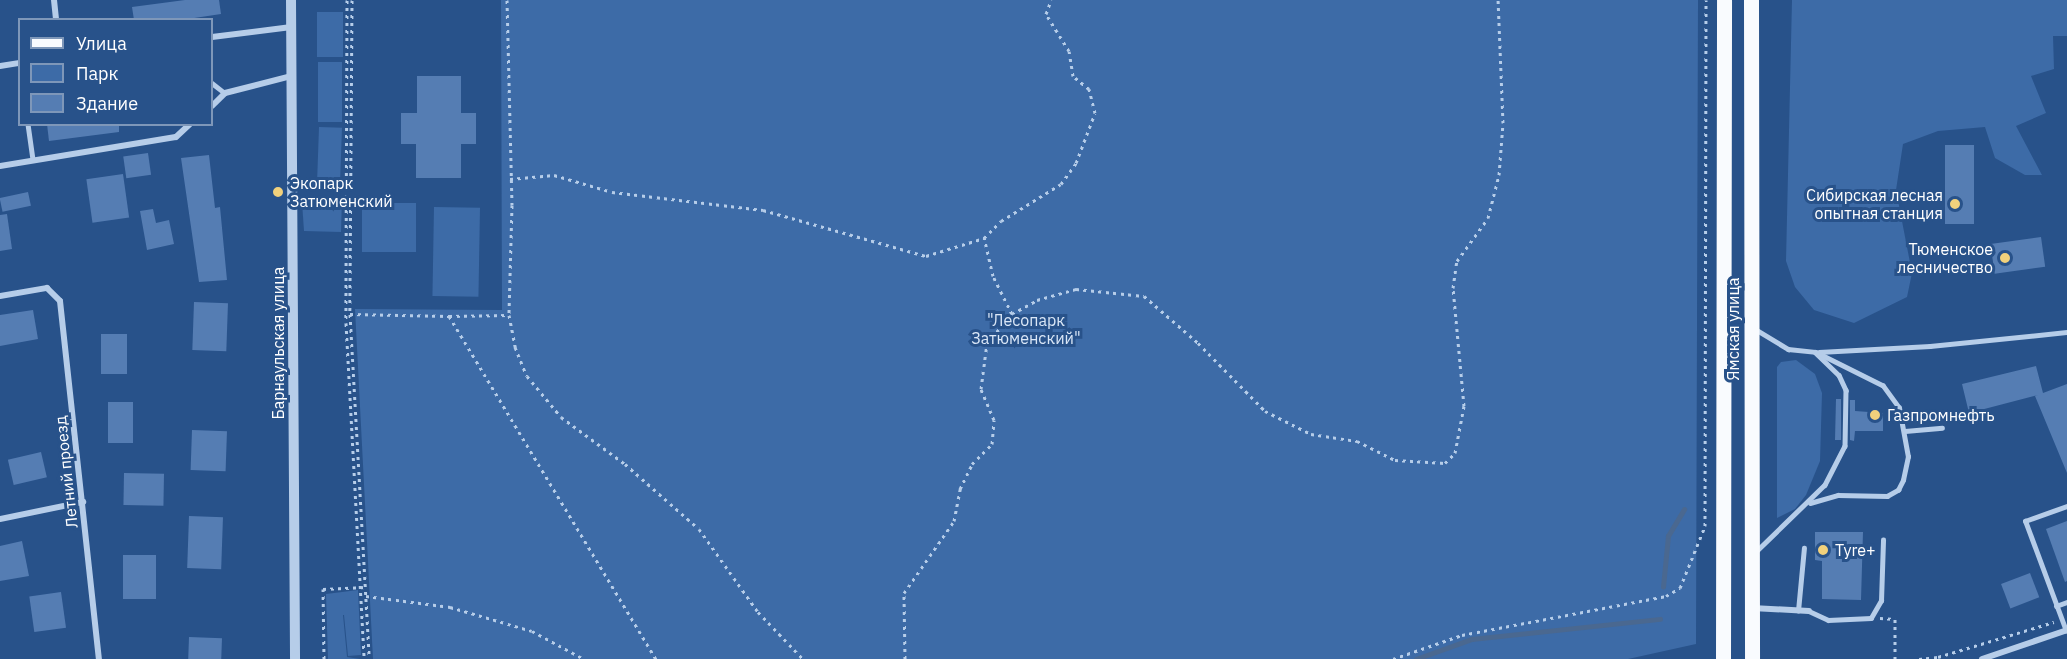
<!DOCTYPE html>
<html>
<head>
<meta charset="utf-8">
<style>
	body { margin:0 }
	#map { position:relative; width:2067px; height:659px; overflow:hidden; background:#28528a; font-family:"IBM Plex Sans",sans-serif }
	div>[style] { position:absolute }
	.green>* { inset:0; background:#3d6ba7; transform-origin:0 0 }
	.stream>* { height:4.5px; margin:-2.25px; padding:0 2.25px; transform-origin:2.25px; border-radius:2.25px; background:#4a6890 }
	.building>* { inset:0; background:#557db3; transform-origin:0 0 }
	.path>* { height:3px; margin-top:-1.5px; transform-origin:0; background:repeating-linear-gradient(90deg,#b6cde9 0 3px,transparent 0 7.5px) }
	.service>* { height:4.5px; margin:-2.25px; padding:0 2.25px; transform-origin:2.25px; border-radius:2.25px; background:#b6cde9 }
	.minor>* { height:6px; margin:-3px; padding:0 3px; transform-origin:3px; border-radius:3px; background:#b6cde9 }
	.tertiary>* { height:10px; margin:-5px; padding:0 5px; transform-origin:5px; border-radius:5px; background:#b6cde9 }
	.primary>* { height:15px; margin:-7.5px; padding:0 7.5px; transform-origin:7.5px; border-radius:7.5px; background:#f9fbfe }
	.dots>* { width:16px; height:16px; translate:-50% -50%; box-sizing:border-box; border:3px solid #28528a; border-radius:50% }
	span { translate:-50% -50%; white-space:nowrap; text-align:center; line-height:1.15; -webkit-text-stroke:6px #28528a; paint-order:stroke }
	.poi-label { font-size:16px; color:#fff }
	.left { translate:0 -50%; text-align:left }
	.right { translate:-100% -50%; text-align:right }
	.park-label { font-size:16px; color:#dae7f7 }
	.street-label { font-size:16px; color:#fff }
	.legend { position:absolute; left:18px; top:18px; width:195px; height:108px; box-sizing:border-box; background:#28528a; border:2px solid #7e97b9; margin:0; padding:8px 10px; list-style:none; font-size:18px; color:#fff }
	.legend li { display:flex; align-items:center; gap:12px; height:30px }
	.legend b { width:30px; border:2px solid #7e97b9 }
</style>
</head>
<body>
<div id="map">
	<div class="green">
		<i style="clip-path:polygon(501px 0,1698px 0,1696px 644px,1628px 659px,373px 659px,355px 309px,502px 310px)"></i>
		<i style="clip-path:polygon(1792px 0,2067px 0,2067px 36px,2053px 36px,2054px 69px,2031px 76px,2046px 113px,2016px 126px,2042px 175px,2025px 175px,1995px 158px,1985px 127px,1938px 131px,1903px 144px,1896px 190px,1912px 273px,1907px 297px,1854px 323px,1814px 310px,1795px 287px,1786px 261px)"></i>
		<i style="left:343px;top:12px;width:45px;height:26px;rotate:90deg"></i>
		<i style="left:342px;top:62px;width:60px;height:24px;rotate:90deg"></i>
		<i style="left:319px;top:127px;width:23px;height:57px;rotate:2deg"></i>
		<i style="clip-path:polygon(312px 196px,342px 196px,341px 232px,304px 231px,302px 202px)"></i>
		<i style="left:362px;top:203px;width:54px;height:49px"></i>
		<i style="left:434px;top:207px;width:46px;height:89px;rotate:1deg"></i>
		<i style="clip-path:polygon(1796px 360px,1815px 374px,1822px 393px,1820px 461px,1806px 495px,1795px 509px,1777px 518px,1777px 367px,1781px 362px)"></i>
		<i style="clip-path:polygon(358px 590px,361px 655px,348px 656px,344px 615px,343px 615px,347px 657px,360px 659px,328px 659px,326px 594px)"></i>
	</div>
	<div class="stream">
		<i style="left:1663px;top:587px;width:51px;rotate:-84.4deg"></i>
		<i style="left:1668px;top:536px;width:31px;rotate:-59deg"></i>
		<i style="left:1416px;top:659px;width:59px;rotate:-19.7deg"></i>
		<i style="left:1472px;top:639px;width:189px;rotate:-6.1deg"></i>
	</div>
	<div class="building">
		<i style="clip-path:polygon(185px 0,219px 0,221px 14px,181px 20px,134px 20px,132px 7px)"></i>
		<i style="clip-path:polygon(417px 76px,461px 76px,461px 113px,476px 113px,476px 144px,461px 144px,461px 178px,416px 178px,416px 144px,401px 144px,401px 113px,417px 113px)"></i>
		<i style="clip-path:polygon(47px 124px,119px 124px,119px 132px,49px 141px)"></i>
		<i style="left:1945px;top:145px;width:29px;height:79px"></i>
		<i style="left:148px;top:153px;width:22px;height:25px;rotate:82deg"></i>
		<i style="clip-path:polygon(209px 155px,215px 208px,220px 207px,227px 280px,199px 282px,181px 158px)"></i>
		<i style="left:123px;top:174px;width:44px;height:37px;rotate:82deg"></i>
		<i style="left:28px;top:192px;width:14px;height:29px;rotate:78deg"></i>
		<i style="clip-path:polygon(153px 209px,156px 223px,169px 220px,174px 244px,147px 250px,140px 211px)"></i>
		<i style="clip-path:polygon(7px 214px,12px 249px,0 251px,0 215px)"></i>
		<i style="left:2041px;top:237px;width:30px;height:51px;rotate:82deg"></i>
		<i style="left:194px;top:302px;width:34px;height:48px;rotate:2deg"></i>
		<i style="clip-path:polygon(33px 310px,38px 339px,0 346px,0 315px)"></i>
		<i style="left:101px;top:334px;width:26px;height:40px"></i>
		<i style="clip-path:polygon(2036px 366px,2043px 393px,2067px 384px,2067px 473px,2035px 396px,2038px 395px,1969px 413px,1962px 384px)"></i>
		<i style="clip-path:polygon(1836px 399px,1841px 399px,1841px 440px,1835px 440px)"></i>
		<i style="clip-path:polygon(1850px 400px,1855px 400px,1855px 411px,1883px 413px,1883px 431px,1855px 431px,1854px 441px,1850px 440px)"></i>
		<i style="left:108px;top:402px;width:25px;height:41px"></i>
		<i style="left:192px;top:430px;width:35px;height:40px;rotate:2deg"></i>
		<i style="left:41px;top:452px;width:26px;height:34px;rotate:77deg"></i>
		<i style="left:124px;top:473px;width:40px;height:32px;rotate:1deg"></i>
		<i style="left:189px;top:516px;width:34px;height:52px;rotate:2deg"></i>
		<i style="clip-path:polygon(2067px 521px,2067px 581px,2065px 582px,2046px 529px)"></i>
		<i style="clip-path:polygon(1815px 532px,1863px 532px,1861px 600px,1822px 599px,1822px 561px,1815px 560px)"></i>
		<i style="clip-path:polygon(22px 541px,29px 576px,0 581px,0 546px)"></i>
		<i style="left:123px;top:555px;width:33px;height:44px"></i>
		<i style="left:2030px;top:573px;width:26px;height:31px;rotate:69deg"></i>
		<i style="left:61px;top:592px;width:36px;height:32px;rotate:82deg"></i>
		<i style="left:189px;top:637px;width:33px;height:22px;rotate:2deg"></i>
	</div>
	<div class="path">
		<i style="left:347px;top:0;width:323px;rotate:90.2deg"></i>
		<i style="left:346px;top:323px;width:336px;rotate:86.9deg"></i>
		<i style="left:352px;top:0;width:314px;rotate:90.4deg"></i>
		<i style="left:350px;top:314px;width:346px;rotate:86.8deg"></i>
		<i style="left:507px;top:0;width:205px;rotate:88.6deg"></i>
		<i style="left:512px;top:205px;width:110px;rotate:91.6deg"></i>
		<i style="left:509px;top:315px;width:33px;rotate:79deg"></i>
		<i style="left:515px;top:347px;width:31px;rotate:68deg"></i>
		<i style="left:527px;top:376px;width:53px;rotate:50.3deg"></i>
		<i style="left:561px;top:417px;width:79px;rotate:36.3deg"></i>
		<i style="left:625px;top:464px;width:98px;rotate:41.3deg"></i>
		<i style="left:699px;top:529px;width:102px;rotate:54.6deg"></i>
		<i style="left:758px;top:612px;width:65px;rotate:46.2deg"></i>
		<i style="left:510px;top:179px;width:44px;rotate:-5.2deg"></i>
		<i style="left:554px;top:175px;width:60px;rotate:16.3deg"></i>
		<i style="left:612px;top:192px;width:152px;rotate:6.8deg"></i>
		<i style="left:763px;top:210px;width:169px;rotate:15.8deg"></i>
		<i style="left:926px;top:256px;width:61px;rotate:-17.2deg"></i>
		<i style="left:350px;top:314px;width:99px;rotate:1.2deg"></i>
		<i style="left:449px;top:316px;width:401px;rotate:58.9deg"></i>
		<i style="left:1012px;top:314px;width:42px;rotate:-116.6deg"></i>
		<i style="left:993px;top:276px;width:39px;rotate:-103deg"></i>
		<i style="left:984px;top:238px;width:24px;rotate:-45deg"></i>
		<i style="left:1001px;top:221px;width:70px;rotate:-31.7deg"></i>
		<i style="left:1061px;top:184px;width:26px;rotate:-54deg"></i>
		<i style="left:1076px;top:163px;width:53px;rotate:-69.2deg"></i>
		<i style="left:1095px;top:113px;width:25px;rotate:-104deg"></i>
		<i style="left:1089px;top:89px;width:21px;rotate:-141deg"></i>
		<i style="left:1073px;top:76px;width:25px;rotate:-99deg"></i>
		<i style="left:1069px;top:51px;width:44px;rotate:-121.9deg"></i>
		<i style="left:1046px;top:14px;width:15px;rotate:-70deg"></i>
		<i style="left:449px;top:316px;width:60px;rotate:-1deg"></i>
		<i style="left:366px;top:596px;width:85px;rotate:7.5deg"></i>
		<i style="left:450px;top:607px;width:85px;rotate:16.3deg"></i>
		<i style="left:532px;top:631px;width:59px;rotate:28.3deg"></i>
		<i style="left:1880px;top:618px;width:15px;rotate:4deg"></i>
		<i style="left:1895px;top:619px;width:40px;rotate:90deg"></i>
		<i style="left:324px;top:659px;width:70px;rotate:-90.8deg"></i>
		<i style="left:323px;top:589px;width:43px;rotate:-2.7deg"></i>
		<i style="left:905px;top:659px;width:66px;rotate:-90.9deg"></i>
		<i style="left:904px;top:593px;width:88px;rotate:-55.2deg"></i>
		<i style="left:954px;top:521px;width:33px;rotate:-79deg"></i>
		<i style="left:960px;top:489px;width:28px;rotate:-64deg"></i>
		<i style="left:972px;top:464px;width:28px;rotate:-45deg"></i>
		<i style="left:992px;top:444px;width:24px;rotate:-85deg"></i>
		<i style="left:994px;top:420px;width:34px;rotate:-113deg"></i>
		<i style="left:981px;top:389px;width:46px;rotate:-82.6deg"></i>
		<i style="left:987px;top:343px;width:38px;rotate:-49deg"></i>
		<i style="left:1012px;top:314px;width:29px;rotate:-29deg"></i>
		<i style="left:1037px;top:300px;width:41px;rotate:-15.8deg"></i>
		<i style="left:1076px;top:289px;width:68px;rotate:5.9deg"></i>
		<i style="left:1144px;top:296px;width:72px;rotate:41deg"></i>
		<i style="left:1198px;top:343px;width:95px;rotate:45.4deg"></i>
		<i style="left:1265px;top:411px;width:51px;rotate:26.6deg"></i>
		<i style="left:1311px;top:434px;width:47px;rotate:8.7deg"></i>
		<i style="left:1357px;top:441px;width:42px;rotate:26.6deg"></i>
		<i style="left:1395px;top:460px;width:50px;rotate:3.4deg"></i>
		<i style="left:1445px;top:463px;width:14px;rotate:-45deg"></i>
		<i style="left:1455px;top:453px;width:48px;rotate:-79.2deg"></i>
		<i style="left:1464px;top:406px;width:119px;rotate:-95.3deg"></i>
		<i style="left:1453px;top:288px;width:27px;rotate:-82deg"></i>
		<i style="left:1457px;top:261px;width:53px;rotate:-54.2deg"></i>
		<i style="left:1488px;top:218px;width:44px;rotate:-75.7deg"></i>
		<i style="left:1499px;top:175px;width:52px;rotate:-85.6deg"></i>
		<i style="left:1503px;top:123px;width:123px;rotate:-92.3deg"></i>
		<i style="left:1393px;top:659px;width:73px;rotate:-19.2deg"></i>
		<i style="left:1462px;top:635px;width:208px;rotate:-10.8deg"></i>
		<i style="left:1666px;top:596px;width:16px;rotate:-30deg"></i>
		<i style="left:1680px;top:588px;width:67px;rotate:-68deg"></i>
		<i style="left:1705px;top:526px;width:526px;rotate:-89.89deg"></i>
		<i style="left:1919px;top:659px;width:19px;rotate:-6deg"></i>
		<i style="left:1938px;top:657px;width:121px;rotate:-16.8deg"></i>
	</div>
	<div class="service">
		<i style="left:212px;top:83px;width:16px;rotate:38deg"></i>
		<i style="left:28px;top:124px;width:36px;rotate:82deg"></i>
		<i style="left:1755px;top:329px;width:39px;rotate:31deg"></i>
		<i style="left:1788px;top:349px;width:27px;rotate:6deg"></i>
		<i style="left:1815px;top:352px;width:33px;rotate:44deg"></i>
		<i style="left:1839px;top:375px;width:17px;rotate:65deg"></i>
		<i style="left:1846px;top:390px;width:56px;rotate:91deg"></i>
		<i style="left:1845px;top:446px;width:44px;rotate:117.1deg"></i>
		<i style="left:1825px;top:485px;width:98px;rotate:135.8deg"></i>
		<i style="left:1819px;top:352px;width:111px;rotate:-3.1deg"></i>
		<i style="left:1930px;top:346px;width:138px;rotate:-5.8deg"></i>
		<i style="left:1905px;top:431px;width:37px;rotate:-5deg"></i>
		<i style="left:1810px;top:503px;width:29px;rotate:-16deg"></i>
		<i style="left:1838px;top:495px;width:49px;rotate:1.2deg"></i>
		<i style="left:1887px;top:496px;width:13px;rotate:-29deg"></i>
		<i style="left:1898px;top:490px;width:11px;rotate:-63deg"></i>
		<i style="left:1903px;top:480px;width:24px;rotate:-78deg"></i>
		<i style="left:1908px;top:457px;width:50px;rotate:-100.4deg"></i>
		<i style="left:1899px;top:408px;width:27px;rotate:-126deg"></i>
		<i style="left:1883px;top:386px;width:74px;rotate:-153.4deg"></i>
		<i style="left:2056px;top:606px;width:12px;rotate:-20deg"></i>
		<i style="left:1798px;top:611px;width:63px;rotate:-84.6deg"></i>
		<i style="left:1809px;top:611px;width:21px;rotate:25deg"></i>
		<i style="left:1828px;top:620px;width:43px;rotate:-2.7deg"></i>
		<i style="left:1871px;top:618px;width:20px;rotate:-60deg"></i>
		<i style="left:1881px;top:601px;width:61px;rotate:-88.1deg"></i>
		<i style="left:2066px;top:631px;width:117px;rotate:-110.4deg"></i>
		<i style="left:2025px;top:521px;width:45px;rotate:-19.7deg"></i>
	</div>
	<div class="minor">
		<i style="left:54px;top:0;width:20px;rotate:84deg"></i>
		<i style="left:212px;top:37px;width:80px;rotate:-7.2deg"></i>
		<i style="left:0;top:66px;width:20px;rotate:-9deg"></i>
		<i style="left:212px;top:106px;width:18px;rotate:-45deg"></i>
		<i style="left:225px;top:93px;width:68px;rotate:-14.4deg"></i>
		<i style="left:0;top:166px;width:178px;rotate:-9.4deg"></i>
		<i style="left:176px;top:137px;width:19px;rotate:-43deg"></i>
		<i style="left:0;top:296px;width:48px;rotate:-9.7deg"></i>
		<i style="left:47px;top:288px;width:18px;rotate:45deg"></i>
		<i style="left:60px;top:301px;width:360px;rotate:83.8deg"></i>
		<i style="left:0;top:519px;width:85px;rotate:-11.6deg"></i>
		<i style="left:1752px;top:608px;width:57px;rotate:3deg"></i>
		<i style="left:1982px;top:659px;width:90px;rotate:-18.8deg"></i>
	</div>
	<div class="tertiary">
		<i style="left:291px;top:0;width:659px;rotate:89.65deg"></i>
	</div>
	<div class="primary">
		<i style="left:1751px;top:0;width:659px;rotate:89.91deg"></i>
		<i style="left:1723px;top:659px;width:659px;rotate:-89.91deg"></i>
	</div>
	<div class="dots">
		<i style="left:278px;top:192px;background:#f1d17c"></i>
		<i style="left:1955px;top:204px;background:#f1d17c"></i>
		<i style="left:2005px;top:258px;background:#f1d17c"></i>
		<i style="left:1875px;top:415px;background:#f1d17c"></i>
		<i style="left:1823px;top:550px;background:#f1d17c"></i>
	</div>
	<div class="poi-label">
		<span class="left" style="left:290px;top:192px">Экопарк<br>Затюменский</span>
		<span class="right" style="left:1943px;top:204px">Сибирская лесная<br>опытная станция</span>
		<span class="right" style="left:1993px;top:258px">Тюменское<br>лесничество</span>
		<span class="left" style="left:1887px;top:415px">Газпромнефть</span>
		<span class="left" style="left:1835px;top:550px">Tyre+</span>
	</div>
	<div class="park-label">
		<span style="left:1026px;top:329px">"Лесопарк<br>Затюменский"</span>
	</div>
	<div class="street-label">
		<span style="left:1733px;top:329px;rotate:-90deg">Ямская улица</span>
		<span style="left:278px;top:343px;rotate:-90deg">Барнаульская улица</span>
		<span style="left:66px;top:472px;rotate:-96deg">Летний проезд</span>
	</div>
	<ul class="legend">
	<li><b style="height:8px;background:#f9fbfe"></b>Улица</li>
	<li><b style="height:16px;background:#3d6ba7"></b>Парк</li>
	<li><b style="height:16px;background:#557db3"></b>Здание</li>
	</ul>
</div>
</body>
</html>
